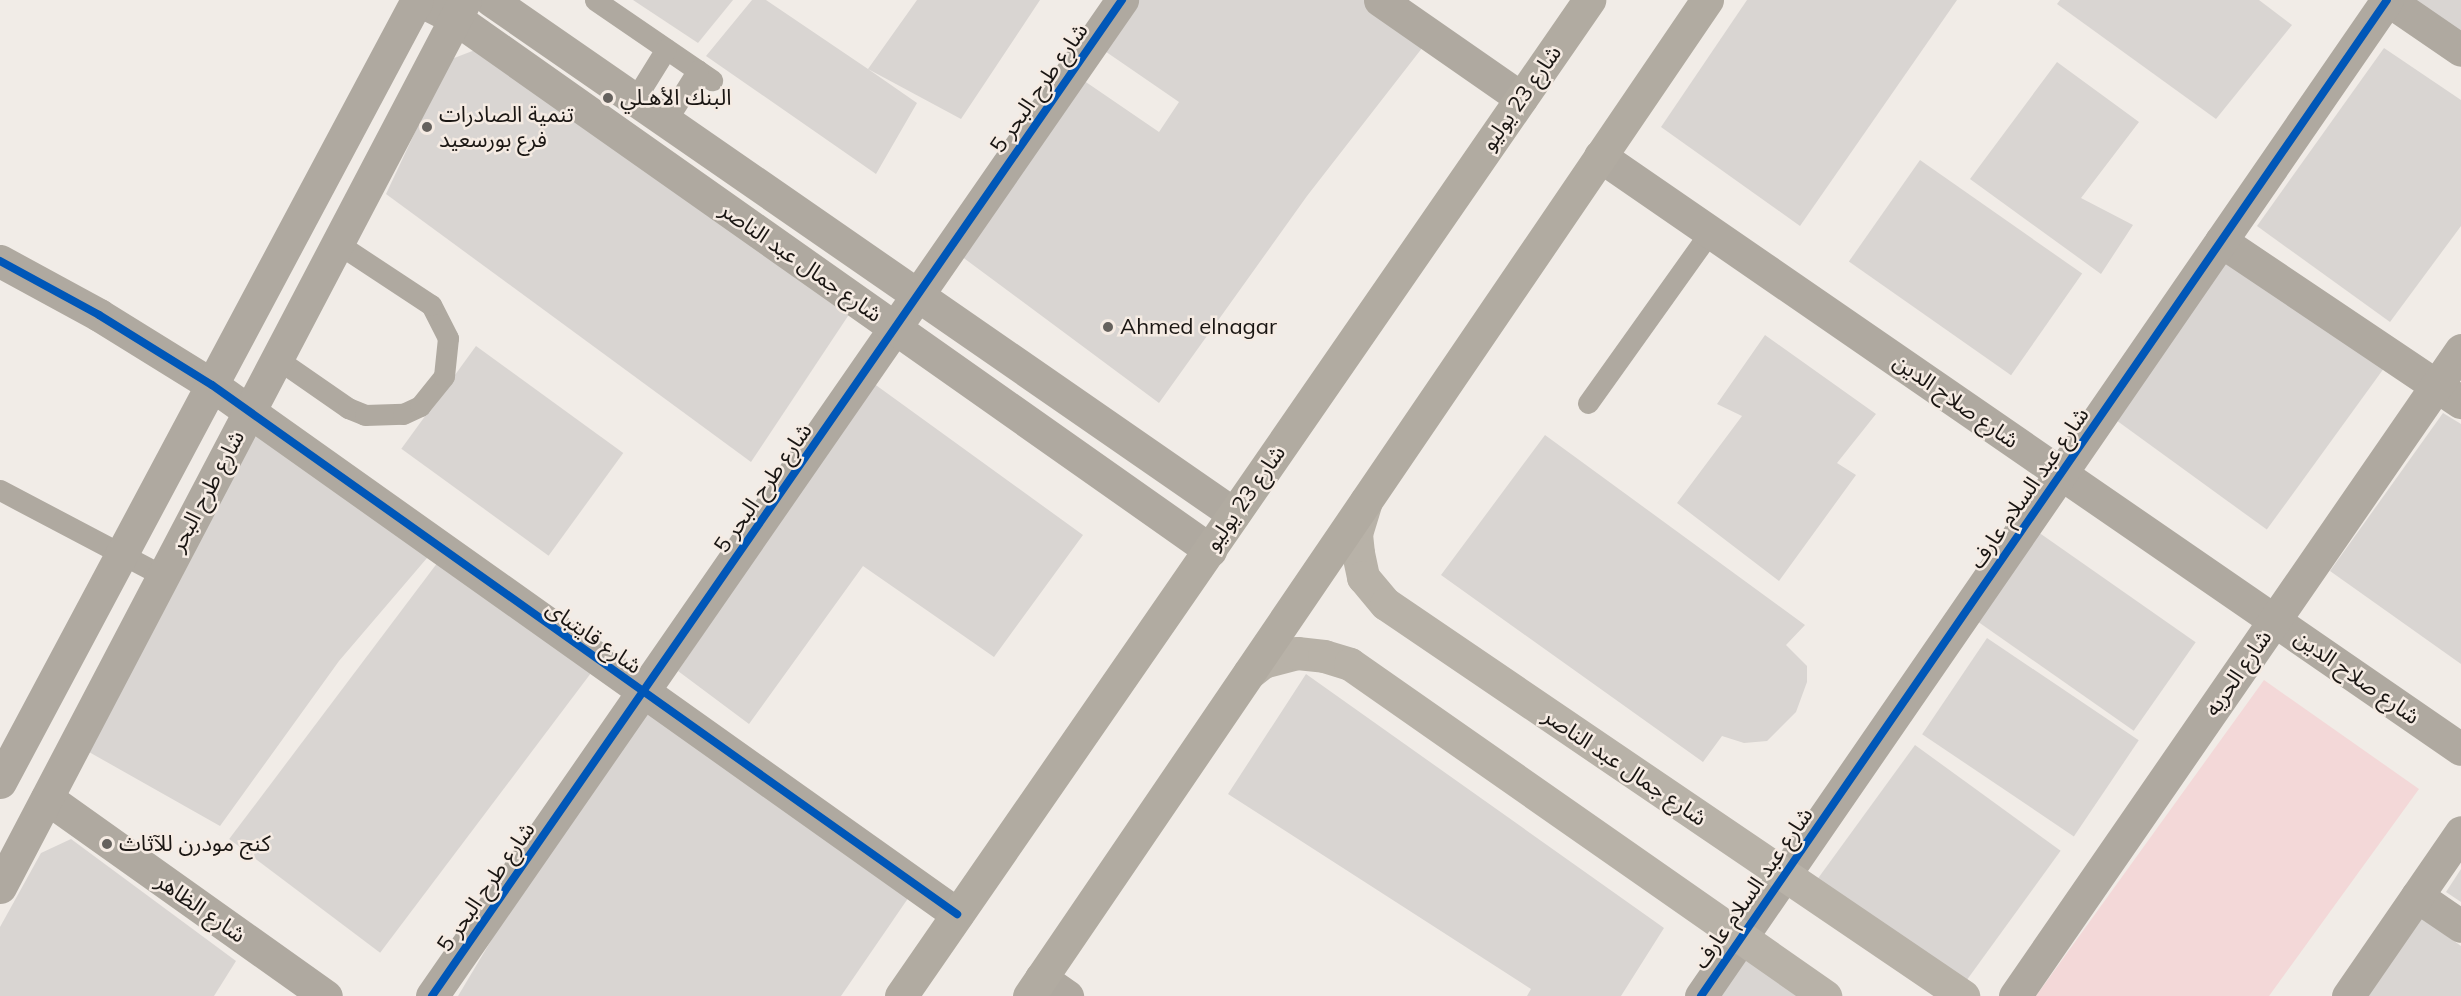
<!DOCTYPE html>
<html>
<head>
<meta charset="utf-8">
<style>
	body { margin:0 }
	#map { position:relative; width:2461px; height:996px; overflow:hidden; background:#f1ece7; font-family:Mulish,"Noto Sans Arabic",sans-serif }
	div>[style] { position:absolute }
	.green>* { inset:0; background:#f3d8d8 }
	.building>* { inset:0; background:#d9d5d2; transform-origin:0 0 }
	.service>* { height:21px; margin:-10.5px; padding:0 10.5px; transform-origin:10.5px; border-radius:10.5px; background:#afa9a0 }
	.minor>* { height:33px; margin:-16.5px; padding:0 16.5px; transform-origin:16.5px; border-radius:16.5px; background:#afa9a0 }
	.tertiary>* { height:33px; margin:-16.5px; padding:0 16.5px; transform-origin:16.5px; border-radius:16.5px; background:#afa9a0 }
	.secondary>* { height:33px; margin:-16.5px; padding:0 16.5px; transform-origin:16.5px; border-radius:16.5px; background:#b8b2a8 }
	.primary>* { height:33px; margin:-16.5px; padding:0 16.5px; transform-origin:16.5px; border-radius:16.5px; background:#b1aba1 }
	.cycleway>* { height:8px; margin:-4px; padding:0 4px; transform-origin:4px; border-radius:4px; background:#0057b8 }
	.dots>* { width:16px; height:16px; translate:-50% -50%; box-sizing:border-box; border:3px solid #f5ebe3; border-radius:50% }
	span { translate:-50% -50%; white-space:nowrap; text-align:center; line-height:1.15; -webkit-text-stroke:5px #f5ebe3; paint-order:stroke }
	.street-label { font-size:22px; color:#1a1613 }
	.poi-label { font-size:22px; color:#1a1613 }
	.left { translate:0 -50%; text-align:left }
</style>
</head>
<body>
<div id="map">
	<div class="green">
		<i style="clip-path:polygon(2264px 680px,2419px 789px,2269px 996px,2036px 996px)"></i>
	</div>
	<div class="building">
		<i style="clip-path:polygon(633px 0,733px 0,698px 43px)"></i>
		<i style="clip-path:polygon(752px 0,766px 0,868px 69px,917px 0,1040px 0,961px 119px,868px 69px,917px 103px,876px 174px,706px 56px)"></i>
		<i style="clip-path:polygon(1132px 0,1366px 0,1426px 43px,1307px 196px,1159px 403px,961px 256px,1080px 78px,1159px 132px,1179px 102px,1099px 47px)"></i>
		<i style="clip-path:polygon(1747px 0,1957px 0,1800px 226px,1661px 127px)"></i>
		<i style="clip-path:polygon(2060px 0,2259px 0,2292px 25px,2216px 119px,2057px 4px)"></i>
		<i style="clip-path:polygon(2414px 0,2461px 0,2461px 32px)"></i>
		<i style="clip-path:polygon(2384px 48px,2461px 100px,2461px 226px,2390px 322px,2257px 226px)"></i>
		<i style="clip-path:polygon(475px 50px,850px 313px,751px 462px,386px 194px,449px 60px)"></i>
		<i style="clip-path:polygon(2057px 62px,2139px 122px,2081px 198px,2133px 225px,2101px 274px,1970px 179px)"></i>
		<i style="left:1920px;top:160px;width:198px;height:124px;rotate:35deg"></i>
		<i style="left:2226px;top:254px;width:195px;height:199px;rotate:36deg"></i>
		<i style="clip-path:polygon(1765px 335px,1876px 414px,1837px 463px,1856px 475px,1779px 581px,1677px 503px,1742px 416px,1717px 404px)"></i>
		<i style="left:476px;top:346px;width:182px;height:127px;rotate:36deg"></i>
		<i style="clip-path:polygon(873px 383px,1083px 535px,994px 657px,863px 566px,749px 724px,678px 671px)"></i>
		<i style="clip-path:polygon(2443px 413px,2461px 424px,2461px 664px,2330px 571px)"></i>
		<i style="clip-path:polygon(254px 427px,433px 551px,339px 661px,220px 826px,89px 752px)"></i>
		<i style="clip-path:polygon(1545px 435px,1805px 625px,1786px 645px,1807px 666px,1807px 682px,1796px 712px,1767px 741px,1744px 743px,1722px 736px,1703px 762px,1441px 575px)"></i>
		<i style="left:2031px;top:527px;width:201px;height:108px;rotate:35deg"></i>
		<i style="left:441px;top:558px;width:189px;height:352px;rotate:37deg"></i>
		<i style="left:1987px;top:638px;width:183px;height:116px;rotate:34deg"></i>
		<i style="clip-path:polygon(1306px 674px,1664px 928px,1621px 996px,1527px 996px,1531px 989px,1228px 794px)"></i>
		<i style="clip-path:polygon(646px 705px,911px 894px,841px 996px,458px 996px,540px 859px)"></i>
		<i style="left:1915px;top:745px;width:180px;height:167px;rotate:36deg"></i>
		<i style="clip-path:polygon(71px 839px,236px 961px,214px 996px,0 996px,0 927px,41px 853px)"></i>
		<i style="clip-path:polygon(2461px 869px,2461px 902px,2446px 892px)"></i>
		<i style="clip-path:polygon(2420px 917px,2461px 946px,2461px 996px,2366px 996px)"></i>
		<i style="clip-path:polygon(1747px 951px,1809px 996px,1717px 996px)"></i>
	</div>
	<div class="service">
		<i style="left:595px;top:0;width:142px;rotate:34.4deg"></i>
		<i style="left:635px;top:99px;width:59px;rotate:-58.2deg"></i>
		<i style="left:666px;top:121px;width:60px;rotate:-57.9deg"></i>
		<i style="left:276px;top:358px;width:88px;rotate:34.8deg"></i>
		<i style="left:348px;top:408px;width:18px;rotate:22deg"></i>
		<i style="left:365px;top:415px;width:38px;rotate:-2deg"></i>
		<i style="left:403px;top:414px;width:19px;rotate:-25deg"></i>
		<i style="left:420px;top:406px;width:38px;rotate:-51deg"></i>
		<i style="left:444px;top:376px;width:38px;rotate:-84deg"></i>
		<i style="left:448px;top:338px;width:37px;rotate:-117deg"></i>
		<i style="left:431px;top:305px;width:113px;rotate:-146.6deg"></i>
		<i style="left:1588px;top:403px;width:210px;rotate:-54.5deg"></i>
		<i style="left:0;top:490px;width:184px;rotate:27.8deg"></i>
	</div>
	<div class="minor">
		<i style="left:1380px;top:0;width:172px;rotate:34.8deg"></i>
		<i style="left:2388px;top:0;width:88px;rotate:34.4deg"></i>
		<i style="left:1600px;top:156px;width:1045px;rotate:34.56deg"></i>
		<i style="left:2221px;top:241px;width:289px;rotate:33.9deg"></i>
		<i style="left:0;top:261px;width:113px;rotate:28.6deg"></i>
		<i style="left:99px;top:315px;width:133px;rotate:31.8deg"></i>
		<i style="left:212px;top:385px;width:914px;rotate:35.38deg"></i>
		<i style="left:47px;top:798px;width:342px;rotate:35.4deg"></i>
		<i style="left:2417px;top:896px;width:53px;rotate:34.3deg"></i>
		<i style="left:1041px;top:978px;width:32px;rotate:35deg"></i>
		<i style="left:432px;top:996px;width:1212px;rotate:-55.29deg"></i>
		<i style="left:1701px;top:996px;width:1209px;rotate:-55.44deg"></i>
		<i style="left:2015px;top:996px;width:785px;rotate:-55.38deg"></i>
		<i style="left:2348px;top:996px;width:199px;rotate:-55.4deg"></i>
	</div>
	<div class="tertiary">
		<i style="left:419px;top:0;width:40px;rotate:26.6deg"></i>
		<i style="left:455px;top:18px;width:924px;rotate:35.17deg"></i>
		<i style="left:491px;top:0;width:903px;rotate:34.68deg"></i>
		<i style="left:0;top:782px;width:886px;rotate:-61.93deg"></i>
		<i style="left:0;top:887px;width:1001px;rotate:-62.33deg"></i>
	</div>
	<div class="secondary">
		<i style="left:1366px;top:501px;width:34px;rotate:107deg"></i>
		<i style="left:1356px;top:534px;width:19px;rotate:84deg"></i>
		<i style="left:1358px;top:553px;width:25px;rotate:78deg"></i>
		<i style="left:1363px;top:577px;width:35px;rotate:50deg"></i>
		<i style="left:1386px;top:604px;width:698px;rotate:34.19deg"></i>
		<i style="left:1249px;top:673px;width:18px;rotate:-38deg"></i>
		<i style="left:1263px;top:662px;width:35px;rotate:-15deg"></i>
		<i style="left:1297px;top:653px;width:27px;rotate:6deg"></i>
		<i style="left:1324px;top:656px;width:27px;rotate:17deg"></i>
		<i style="left:1350px;top:664px;width:580px;rotate:34.95deg"></i>
	</div>
	<div class="primary">
		<i style="left:901px;top:996px;width:1211px;rotate:-55.36deg"></i>
		<i style="left:1029px;top:996px;width:1205px;rotate:-55.76deg"></i>
	</div>
	<div class="cycleway">
		<i style="left:0;top:261px;width:113px;rotate:28.6deg"></i>
		<i style="left:99px;top:315px;width:133px;rotate:31.8deg"></i>
		<i style="left:212px;top:385px;width:914px;rotate:35.38deg"></i>
		<i style="left:432px;top:996px;width:1212px;rotate:-55.29deg"></i>
		<i style="left:1701px;top:996px;width:1209px;rotate:-55.44deg"></i>
	</div>
	<div class="dots">
		<i style="left:608px;top:98px;background:#65615d"></i>
		<i style="left:427px;top:127px;background:#65615d"></i>
		<i style="left:1108px;top:327px;background:#65615d"></i>
		<i style="left:107px;top:844px;background:#65615d"></i>
	</div>
	<div class="street-label">
		<span style="left:1039px;top:88px;rotate:-55deg">شارع طرح البحر 5</span>
		<span style="left:1521px;top:98px;rotate:-55deg">شارع 23 يوليو</span>
		<span style="left:801px;top:262px;rotate:35deg">شارع جمال عبد الناصر</span>
		<span style="left:1956px;top:401px;rotate:35deg">شارع صلاح الدين</span>
		<span style="left:763px;top:488px;rotate:-55deg">شارع طرح البحر 5</span>
		<span style="left:2029px;top:488px;rotate:-55deg">شارع عبد السلام عارف</span>
		<span style="left:207px;top:491px;rotate:-62deg">شارع طرح البحر</span>
		<span style="left:1245px;top:498px;rotate:-55deg">شارع 23 يوليو</span>
		<span style="left:594px;top:637px;rotate:35deg">شارع قايتباى</span>
		<span style="left:2238px;top:673px;rotate:-55deg">شارع الحريه</span>
		<span style="left:2357px;top:677px;rotate:35deg">شارع صلاح الدين</span>
		<span style="left:1625px;top:767px;rotate:34deg">شارع جمال عبد الناصر</span>
		<span style="left:486px;top:887px;rotate:-55deg">شارع طرح البحر 5</span>
		<span style="left:1753px;top:888px;rotate:-55deg">شارع عبد السلام عارف</span>
		<span style="left:201px;top:908px;rotate:35deg">شارع الظاهر</span>
	</div>
	<div class="poi-label">
		<span class="left" style="left:620px;top:98px">البنك الأهـلي</span>
		<span class="left" style="left:439px;top:127px">تنمية الصادرات<br>فرع بورسعيد</span>
		<span class="left" style="left:1120px;top:327px">Ahmed elnagar</span>
		<span class="left" style="left:119px;top:844px">كنج مودرن للآثاث</span>
	</div>
</div>
</body>
</html>
